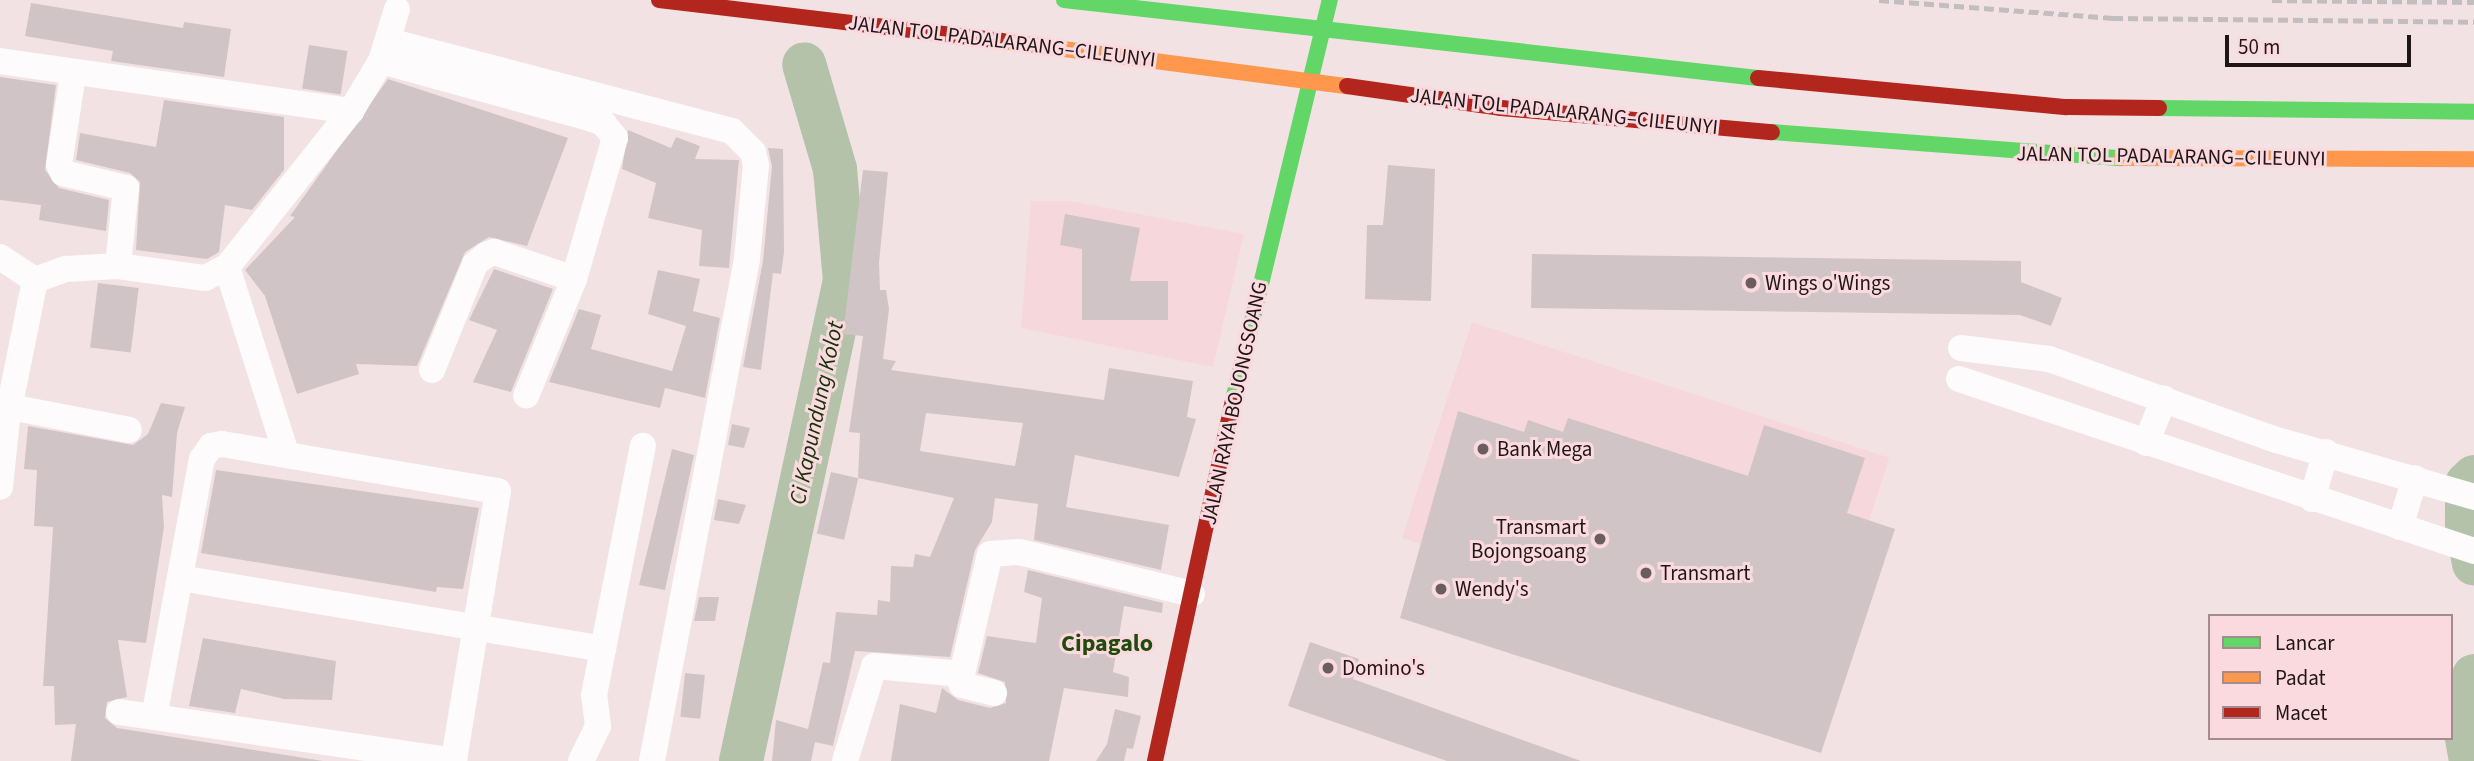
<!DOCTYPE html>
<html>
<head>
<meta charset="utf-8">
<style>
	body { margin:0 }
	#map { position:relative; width:2474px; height:761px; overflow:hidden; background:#f3e2e4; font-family:"Source Sans 3",sans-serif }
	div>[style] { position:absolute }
	.built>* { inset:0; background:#f6d8dc; transform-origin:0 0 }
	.river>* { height:44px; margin:-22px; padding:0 22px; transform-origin:22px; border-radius:22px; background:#b3c2a8 }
	.building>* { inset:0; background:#d1c4c6; transform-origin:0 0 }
	.street>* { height:26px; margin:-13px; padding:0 13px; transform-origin:13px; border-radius:13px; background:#fdfbfb }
	.fast>* { height:16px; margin:-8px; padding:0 8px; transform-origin:8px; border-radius:8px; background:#63d668 }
	.slow>* { height:16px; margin:-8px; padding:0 8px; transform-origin:8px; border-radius:8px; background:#ff974d }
	.jam>* { height:16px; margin:-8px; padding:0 8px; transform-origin:8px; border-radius:8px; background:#b3261e }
	.rail>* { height:5px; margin-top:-2.5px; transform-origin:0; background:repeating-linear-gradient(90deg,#c2bdbe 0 10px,transparent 0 15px) }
	.dots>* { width:19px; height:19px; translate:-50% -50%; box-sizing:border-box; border:4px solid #fbdadf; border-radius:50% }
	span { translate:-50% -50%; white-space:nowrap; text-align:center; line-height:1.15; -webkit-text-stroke:6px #fbdadf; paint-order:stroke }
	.street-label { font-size:21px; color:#201517 }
	.poi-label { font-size:21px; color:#201517 }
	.left { translate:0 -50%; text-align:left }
	.right { translate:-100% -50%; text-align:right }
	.water-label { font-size:23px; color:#163108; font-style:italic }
	.quarter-label { font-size:24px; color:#224a0b; font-weight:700 }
	.legend { position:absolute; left:2208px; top:614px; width:245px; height:126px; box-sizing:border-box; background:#fbdadf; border:2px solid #a38b8f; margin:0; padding:9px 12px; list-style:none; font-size:21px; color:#201517 }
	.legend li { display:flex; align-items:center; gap:14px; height:35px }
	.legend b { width:35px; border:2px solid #a38b8f }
	.scale { position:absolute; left:2225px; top:35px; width:186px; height:32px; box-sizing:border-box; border:4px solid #201517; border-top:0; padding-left:9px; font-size:21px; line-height:24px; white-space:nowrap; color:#201517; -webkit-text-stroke:5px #fbdadf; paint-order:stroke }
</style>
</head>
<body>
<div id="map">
	<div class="built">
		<i style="clip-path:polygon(1031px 201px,1070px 201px,1244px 234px,1213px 367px,1021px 328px)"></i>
		<i style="left:1472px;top:322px;width:439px;height:227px;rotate:18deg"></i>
	</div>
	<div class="river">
		<i style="left:2474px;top:477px;width:10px;rotate:135deg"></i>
		<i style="left:2467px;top:484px;width:40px;rotate:90deg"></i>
		<i style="left:2467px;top:524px;width:40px;rotate:80deg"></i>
		<i style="left:741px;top:761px;width:491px;rotate:-77.8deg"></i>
		<i style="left:845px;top:281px;width:112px;rotate:-95.1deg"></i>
		<i style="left:835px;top:169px;width:109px;rotate:-106.4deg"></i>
		<i style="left:2471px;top:761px;width:39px;rotate:-100deg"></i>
		<i style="left:2464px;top:723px;width:48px;rotate:-78deg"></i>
	</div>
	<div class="building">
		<i style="clip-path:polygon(31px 3px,183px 28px,184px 22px,231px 29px,224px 77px,111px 61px,113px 51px,25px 36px)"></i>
		<i style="left:309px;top:45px;width:39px;height:44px;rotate:9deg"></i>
		<i style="clip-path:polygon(0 77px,56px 85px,45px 170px,59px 188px,109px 200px,106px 231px,39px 220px,41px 205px,0 200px)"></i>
		<i style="clip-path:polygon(388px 79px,568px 138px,527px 246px,489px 237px,465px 252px,417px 366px,356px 364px,359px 374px,297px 394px,265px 296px,245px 270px,295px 217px,290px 216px)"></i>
		<i style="clip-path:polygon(164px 100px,284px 117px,284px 170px,252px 210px,225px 205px,219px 252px,207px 259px,136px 250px,140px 182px,130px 173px,76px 160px,80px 133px,156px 147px)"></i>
		<i style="clip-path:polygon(628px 130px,671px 148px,676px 137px,700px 146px,695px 159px,739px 160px,729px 268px,699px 266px,702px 230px,648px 218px,656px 183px,622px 169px)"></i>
		<i style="clip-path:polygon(768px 148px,783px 149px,784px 252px,781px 274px,773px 273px,761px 370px,743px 367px,763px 261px,772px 166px)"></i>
		<i style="clip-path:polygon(1388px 165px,1435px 169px,1431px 301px,1365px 299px,1367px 225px,1383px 225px)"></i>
		<i style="clip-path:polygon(evenodd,863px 170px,888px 172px,879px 263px,880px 290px,886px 290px,889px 309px,883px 359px,896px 361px,891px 370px,1104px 400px,1109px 368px,1193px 381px,1187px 417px,1196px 419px,1179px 477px,1075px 455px,1066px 507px,1169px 525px,1161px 570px,1034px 540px,1038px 504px,995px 498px,992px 522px,975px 550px,950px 657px,855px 651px,833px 746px,815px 742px,811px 761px,772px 761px,776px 720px,808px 729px,823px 662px,830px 663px,836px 612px,877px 615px,878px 600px,890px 602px,891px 566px,913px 567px,915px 554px,930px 557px,954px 498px,858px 478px,860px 433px,849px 432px,863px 336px,843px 334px,863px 170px,926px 413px,1023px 423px,1015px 466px,920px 451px,926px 413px)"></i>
		<i style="clip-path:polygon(1065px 214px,1140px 228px,1130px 281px,1168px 281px,1168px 320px,1082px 320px,1082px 249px,1060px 245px)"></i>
		<i style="clip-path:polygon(1532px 254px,2021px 261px,2021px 282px,2062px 298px,2051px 326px,2020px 315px,1531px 308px)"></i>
		<i style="clip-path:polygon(494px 269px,553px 289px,511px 392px,473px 382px,497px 330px,469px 320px)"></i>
		<i style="clip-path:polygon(658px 270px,700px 279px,693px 311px,720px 318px,705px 398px,665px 388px,660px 408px,549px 382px,579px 309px,601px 315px,591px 349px,672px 371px,686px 326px,648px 314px)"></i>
		<i style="left:98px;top:283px;width:41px;height:65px;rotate:7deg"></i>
		<i style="clip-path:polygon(161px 403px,185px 407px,177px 433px,172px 497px,162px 495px,164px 527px,146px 643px,118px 640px,127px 697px,107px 702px,105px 718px,117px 728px,323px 761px,71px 761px,76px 724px,55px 725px,54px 686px,43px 686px,53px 527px,34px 526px,37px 470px,24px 469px,28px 426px,133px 445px,148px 434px)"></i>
		<i style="clip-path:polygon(1458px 411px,1524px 432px,1528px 420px,1563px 432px,1568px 418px,1748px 476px,1764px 425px,1865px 458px,1847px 513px,1895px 529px,1821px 753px,1400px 618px)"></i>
		<i style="clip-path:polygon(732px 424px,750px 428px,744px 448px,728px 445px)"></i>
		<i style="clip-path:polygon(672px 449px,694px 455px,665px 590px,639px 585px)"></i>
		<i style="clip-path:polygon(216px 470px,479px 508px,463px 589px,437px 587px,436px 592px,201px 553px)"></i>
		<i style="left:831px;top:472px;width:28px;height:63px;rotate:13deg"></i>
		<i style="clip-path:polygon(718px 499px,746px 505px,739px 524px,714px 520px)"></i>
		<i style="clip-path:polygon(1028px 570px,1163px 603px,1162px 613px,1124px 606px,1113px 672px,1129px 677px,1128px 697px,1064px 688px,1049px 761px,891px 761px,900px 704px,936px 713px,942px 688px,958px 700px,990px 708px,1006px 703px,1005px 682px,978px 673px,987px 636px,1036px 643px,1042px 598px,1024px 592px)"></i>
		<i style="clip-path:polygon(699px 597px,719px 597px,715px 621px,694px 621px)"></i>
		<i style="clip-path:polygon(203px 638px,336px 661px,332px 700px,284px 699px,241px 689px,235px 713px,189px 706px)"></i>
		<i style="clip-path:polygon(1310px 642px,1359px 659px,1353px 679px,1581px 761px,1447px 761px,1288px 706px)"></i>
		<i style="left:685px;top:673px;width:20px;height:44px;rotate:6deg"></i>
		<i style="clip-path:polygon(1115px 709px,1141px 716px,1133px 749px,1127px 748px,1124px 761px,1096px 761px,1107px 744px)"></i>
	</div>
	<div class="street">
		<i style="left:389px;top:41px;width:355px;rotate:14.7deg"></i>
		<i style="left:732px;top:131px;width:30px;rotate:45deg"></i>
		<i style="left:753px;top:152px;width:13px;rotate:77deg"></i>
		<i style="left:756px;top:165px;width:94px;rotate:95.5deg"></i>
		<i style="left:747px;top:259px;width:511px;rotate:100.72deg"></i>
		<i style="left:0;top:61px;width:355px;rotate:8.1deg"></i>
		<i style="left:381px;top:61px;width:213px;rotate:15.3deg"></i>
		<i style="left:586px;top:117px;width:18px;rotate:19deg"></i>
		<i style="left:603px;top:123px;width:19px;rotate:51deg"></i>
		<i style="left:615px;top:138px;width:147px;rotate:106.2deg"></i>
		<i style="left:574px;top:279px;width:126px;rotate:112.3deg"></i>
		<i style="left:73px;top:75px;width:90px;rotate:98.9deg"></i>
		<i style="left:59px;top:164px;width:10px;rotate:66deg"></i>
		<i style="left:63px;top:173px;width:65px;rotate:13.4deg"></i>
		<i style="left:126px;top:188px;width:78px;rotate:95.9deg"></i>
		<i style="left:0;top:257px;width:42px;rotate:33.3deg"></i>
		<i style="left:227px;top:267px;width:195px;rotate:72.4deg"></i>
		<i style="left:1961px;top:348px;width:89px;rotate:7.1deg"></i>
		<i style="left:2049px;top:359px;width:242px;rotate:19.6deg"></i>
		<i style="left:2277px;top:440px;width:205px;rotate:16.1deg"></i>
		<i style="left:432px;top:370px;width:114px;rotate:-67.9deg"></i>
		<i style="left:475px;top:264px;width:14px;rotate:-39deg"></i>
		<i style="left:486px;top:255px;width:9px;rotate:-21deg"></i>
		<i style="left:494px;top:252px;width:84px;rotate:18.6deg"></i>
		<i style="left:1959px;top:379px;width:543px;rotate:18.47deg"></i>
		<i style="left:10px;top:407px;width:121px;rotate:10.9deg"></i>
		<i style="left:2146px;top:443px;width:48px;rotate:-67.8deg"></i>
		<i style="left:0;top:487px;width:68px;rotate:-84.1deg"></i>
		<i style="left:7px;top:419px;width:142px;rotate:-78.6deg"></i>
		<i style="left:35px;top:280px;width:33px;rotate:-20deg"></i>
		<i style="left:66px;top:269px;width:52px;rotate:-3.3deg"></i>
		<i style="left:118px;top:266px;width:88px;rotate:7.9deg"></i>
		<i style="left:205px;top:278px;width:25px;rotate:-27deg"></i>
		<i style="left:227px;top:267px;width:199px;rotate:-51.5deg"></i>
		<i style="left:351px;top:111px;width:58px;rotate:-59deg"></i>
		<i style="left:381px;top:61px;width:54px;rotate:-72.9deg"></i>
		<i style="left:2312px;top:499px;width:49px;rotate:-73.4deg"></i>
		<i style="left:2400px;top:527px;width:51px;rotate:-73deg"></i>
		<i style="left:180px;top:578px;width:429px;rotate:9.5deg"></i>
		<i style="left:958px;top:677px;width:9px;rotate:63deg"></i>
		<i style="left:962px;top:685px;width:33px;rotate:14deg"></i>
		<i style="left:119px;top:712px;width:339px;rotate:8.3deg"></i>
		<i style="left:154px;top:717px;width:262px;rotate:-79.5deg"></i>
		<i style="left:202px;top:459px;width:16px;rotate:-55deg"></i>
		<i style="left:211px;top:446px;width:11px;rotate:-10deg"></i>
		<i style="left:222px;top:444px;width:280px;rotate:9.7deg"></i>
		<i style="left:498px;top:491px;width:274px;rotate:99.3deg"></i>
		<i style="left:581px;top:761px;width:39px;rotate:-64deg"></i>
		<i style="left:598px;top:726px;width:31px;rotate:-97deg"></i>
		<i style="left:594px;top:695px;width:254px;rotate:-78.9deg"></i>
		<i style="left:845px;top:761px;width:99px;rotate:-73deg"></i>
		<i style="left:874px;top:666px;width:88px;rotate:5.2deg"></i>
		<i style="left:962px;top:674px;width:123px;rotate:-76.9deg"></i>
		<i style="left:990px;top:554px;width:29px;rotate:-4deg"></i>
		<i style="left:1019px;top:552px;width:178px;rotate:13.6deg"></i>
	</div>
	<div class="fast">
		<i style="left:1064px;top:0;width:698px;rotate:6.41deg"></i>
		<i style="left:2159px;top:108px;width:315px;rotate:0.7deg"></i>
		<i style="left:1772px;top:132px;width:350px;rotate:4.3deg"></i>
		<i style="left:1233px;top:400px;width:412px;rotate:-76.4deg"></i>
	</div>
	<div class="slow">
		<i style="left:1003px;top:41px;width:347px;rotate:7.5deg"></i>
		<i style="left:2121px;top:158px;width:353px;rotate:0.2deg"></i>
	</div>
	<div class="jam">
		<i style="left:659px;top:0;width:346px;rotate:6.8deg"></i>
		<i style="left:1758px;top:78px;width:310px;rotate:5.4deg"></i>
		<i style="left:2067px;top:107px;width:92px;rotate:0.6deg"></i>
		<i style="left:1347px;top:86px;width:156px;rotate:8.1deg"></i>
		<i style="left:1501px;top:108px;width:272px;rotate:5.1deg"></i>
		<i style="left:1155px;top:761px;width:369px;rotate:-77.8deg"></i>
	</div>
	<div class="rail">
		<i style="left:1879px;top:0;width:235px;rotate:4.4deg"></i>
		<i style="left:2113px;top:18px;width:361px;rotate:0.6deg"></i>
		<i style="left:2272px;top:0;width:202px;rotate:0.6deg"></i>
	</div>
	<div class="dots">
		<i style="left:1751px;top:283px;background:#6a5d5f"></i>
		<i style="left:1483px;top:449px;background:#6a5d5f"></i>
		<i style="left:1600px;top:539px;background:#6a5d5f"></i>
		<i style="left:1646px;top:573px;background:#6a5d5f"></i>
		<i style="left:1441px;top:589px;background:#6a5d5f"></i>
		<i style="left:1328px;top:668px;background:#6a5d5f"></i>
	</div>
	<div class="street-label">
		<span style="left:1002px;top:41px;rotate:7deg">JALAN TOL PADALARANG–CILEUNYI</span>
		<span style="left:1564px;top:111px;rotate:6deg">JALAN TOL PADALARANG–CILEUNYI</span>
		<span style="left:2171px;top:156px;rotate:1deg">JALAN TOL PADALARANG–CILEUNYI</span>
		<span style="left:1234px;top:403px;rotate:-78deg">JALAN RAYA BOJONGSOANG</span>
	</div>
	<div class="poi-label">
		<span class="left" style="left:1765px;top:283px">Wings o'Wings</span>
		<span class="left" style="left:1497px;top:449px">Bank Mega</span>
		<span class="right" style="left:1586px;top:539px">Transmart<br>Bojongsoang</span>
		<span class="left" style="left:1660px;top:573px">Transmart</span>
		<span class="left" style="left:1455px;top:589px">Wendy's</span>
		<span class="left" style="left:1342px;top:668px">Domino's</span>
	</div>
	<div class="water-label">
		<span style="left:817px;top:413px;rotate:-78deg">Ci Kapundung Kolot</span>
	</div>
	<div class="quarter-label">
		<span style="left:1107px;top:644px">Cipagalo</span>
	</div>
	<ul class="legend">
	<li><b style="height:9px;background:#63d668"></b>Lancar</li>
	<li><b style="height:9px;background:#ff974d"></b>Padat</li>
	<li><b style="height:9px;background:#b3261e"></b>Macet</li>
	</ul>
	<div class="scale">50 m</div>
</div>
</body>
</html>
